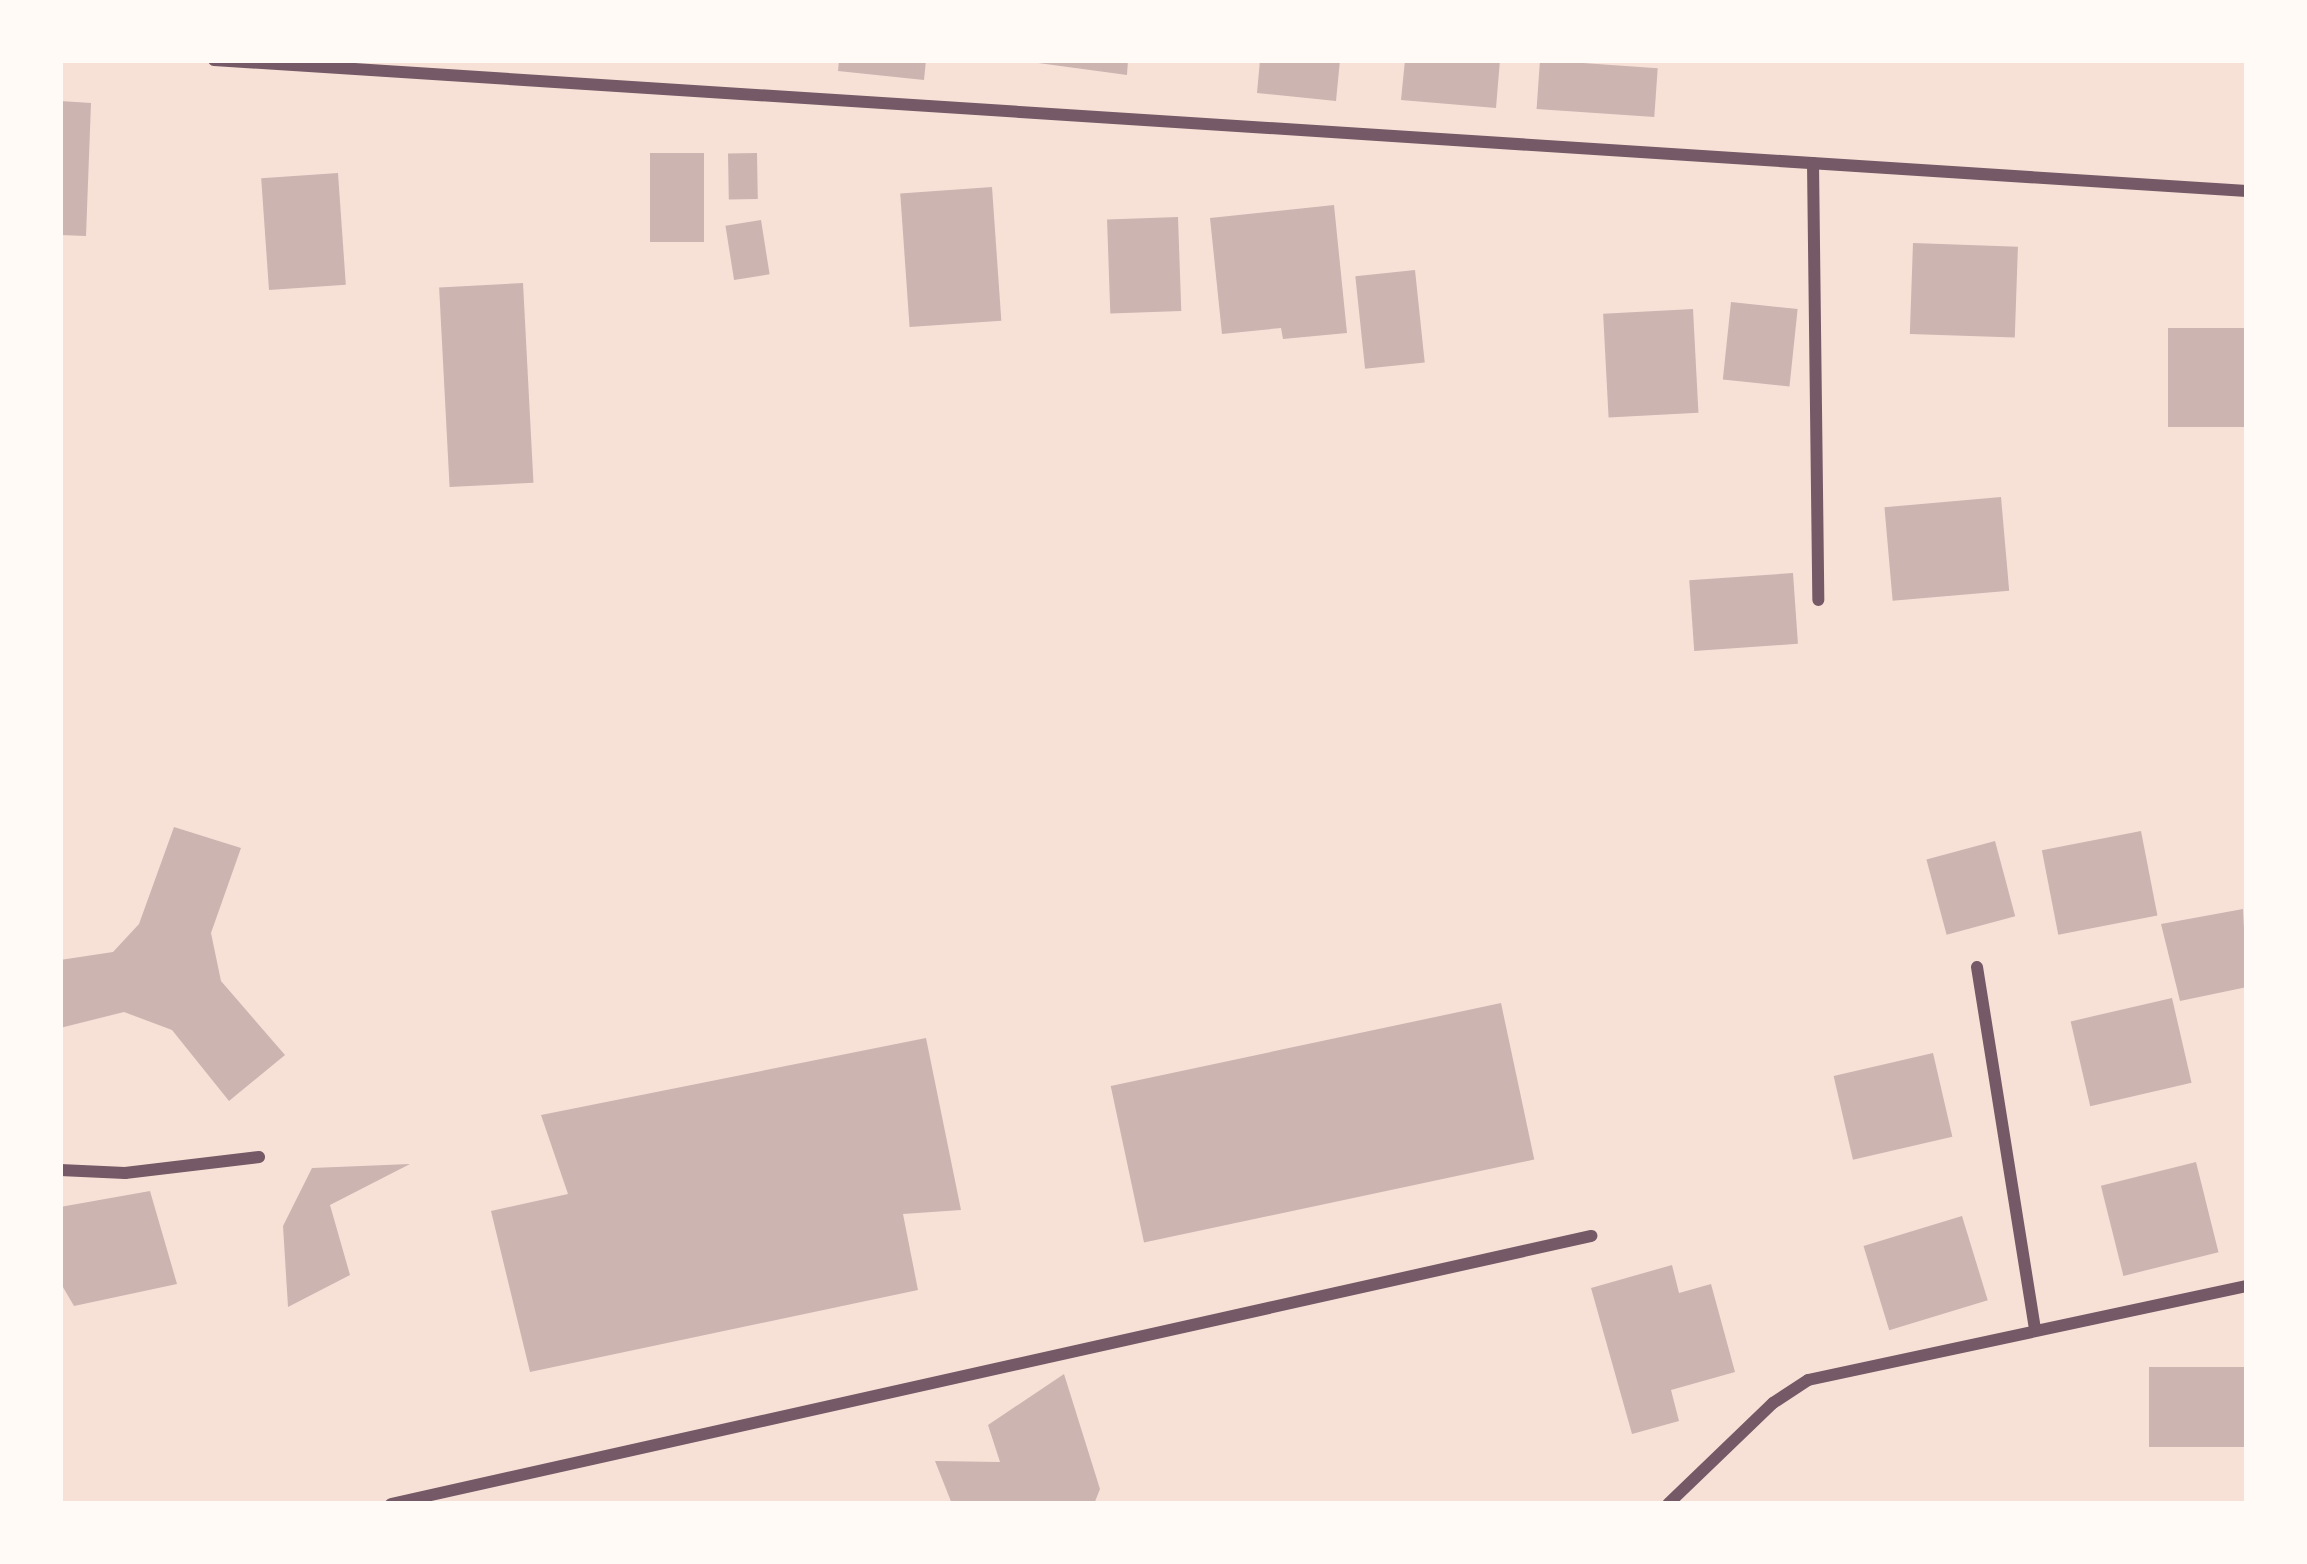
<!DOCTYPE html>
<html>
<head>
<meta charset="utf-8">
<style>
	body { margin:0 }
	#map { position:relative; width:2307px; height:1564px; overflow:hidden; background:#f7e1d7; font-family:"PT Sans",sans-serif }
	div>[style] { position:absolute }
	.building>* { inset:0; background:#ccb4b1; transform-origin:0 0 }
	.minor>* { height:12px; margin:-6px; padding:0 6px; transform-origin:6px; border-radius:6px; background:#755966 }
	span { translate:-50% -50%; white-space:nowrap; text-align:center; line-height:1.15; -webkit-text-stroke:9px #fffaf5; paint-order:stroke }
	.frame { position:absolute; inset:0; border:63px solid #fffaf5; pointer-events:none }
</style>
</head>
<body>
<div id="map">
	<div class="building">
		<i style="clip-path:polygon(839px 60px,926px 60px,924px 80px,838px 71px)"></i>
		<i style="clip-path:polygon(1016px 60px,1128px 60px,1127px 75px)"></i>
		<i style="clip-path:polygon(1260px 60px,1340px 60px,1336px 101px,1257px 93px)"></i>
		<i style="clip-path:polygon(1405px 60px,1500px 60px,1496px 108px,1401px 100px)"></i>
		<i style="left:1540px;top:60px;width:118px;height:49px;rotate:4deg"></i>
		<i style="clip-path:polygon(60px 101px,91px 103px,86px 236px,60px 235px)"></i>
		<i style="left:650px;top:153px;width:54px;height:89px"></i>
		<i style="left:757px;top:153px;width:46px;height:29px;rotate:89deg"></i>
		<i style="left:338px;top:173px;width:112px;height:77px;rotate:86deg"></i>
		<i style="left:992px;top:187px;width:134px;height:92px;rotate:86deg"></i>
		<i style="clip-path:polygon(1334px 205px,1347px 333px,1283px 339px,1281px 328px,1222px 334px,1210px 218px)"></i>
		<i style="left:1178px;top:217px;width:94px;height:71px;rotate:88deg"></i>
		<i style="left:761px;top:220px;width:55px;height:36px;rotate:81deg"></i>
		<i style="left:1913px;top:243px;width:105px;height:91px;rotate:2deg"></i>
		<i style="left:1415px;top:270px;width:93px;height:60px;rotate:84deg"></i>
		<i style="left:523px;top:283px;width:200px;height:84px;rotate:87deg"></i>
		<i style="left:1731px;top:302px;width:67px;height:78px;rotate:6deg"></i>
		<i style="left:1693px;top:309px;width:104px;height:90px;rotate:87deg"></i>
		<i style="left:2247px;top:328px;width:99px;height:79px;rotate:90deg"></i>
		<i style="left:2001px;top:497px;width:94px;height:117px;rotate:85deg"></i>
		<i style="left:1793px;top:573px;width:71px;height:104px;rotate:86deg"></i>
		<i style="clip-path:polygon(174px 827px,241px 848px,211px 933px,221px 981px,285px 1055px,229px 1101px,172px 1030px,124px 1012px,60px 1028px,60px 960px,113px 952px,139px 924px)"></i>
		<i style="left:2141px;top:831px;width:86px;height:101px;rotate:79deg"></i>
		<i style="left:1995px;top:841px;width:78px;height:71px;rotate:75deg"></i>
		<i style="clip-path:polygon(2243px 909px,2247px 987px,2180px 1001px,2161px 924px)"></i>
		<i style="left:2172px;top:998px;width:87px;height:104px;rotate:77deg"></i>
		<i style="left:1501px;top:1003px;width:160px;height:399px;rotate:78deg"></i>
		<i style="clip-path:polygon(926px 1038px,961px 1210px,903px 1214px,918px 1290px,530px 1372px,491px 1211px,568px 1194px,541px 1115px)"></i>
		<i style="left:1933px;top:1053px;width:86px;height:102px;rotate:77deg"></i>
		<i style="left:2196px;top:1162px;width:93px;height:98px;rotate:76deg"></i>
		<i style="clip-path:polygon(410px 1164px,330px 1205px,350px 1275px,288px 1307px,283px 1226px,312px 1168px)"></i>
		<i style="clip-path:polygon(150px 1191px,177px 1284px,74px 1306px,60px 1282px,60px 1207px)"></i>
		<i style="left:1962px;top:1216px;width:88px;height:103px;rotate:73deg"></i>
		<i style="clip-path:polygon(1672px 1265px,1679px 1293px,1711px 1284px,1735px 1372px,1671px 1390px,1679px 1421px,1632px 1434px,1591px 1288px)"></i>
		<i style="left:2247px;top:1367px;width:80px;height:98px;rotate:90deg"></i>
		<i style="clip-path:polygon(1064px 1374px,1100px 1489px,1094px 1504px,952px 1504px,935px 1461px,1000px 1462px,988px 1425px)"></i>
	</div>
	<div class="minor">
		<i style="left:214px;top:60px;width:2037px;rotate:3.69deg"></i>
		<i style="left:1813px;top:163px;width:437px;rotate:89.3deg"></i>
		<i style="left:1977px;top:967px;width:368px;rotate:80.9deg"></i>
		<i style="left:60px;top:1170px;width:65px;rotate:2.6deg"></i>
		<i style="left:125px;top:1173px;width:135px;rotate:-6.8deg"></i>
		<i style="left:391px;top:1504px;width:1230px;rotate:-12.59deg"></i>
		<i style="left:1668px;top:1504px;width:146px;rotate:-43.9deg"></i>
		<i style="left:1773px;top:1403px;width:42px;rotate:-33.3deg"></i>
		<i style="left:1808px;top:1380px;width:449px;rotate:-12.1deg"></i>
	</div>
	<div class="frame"></div>
</div>
</body>
</html>
